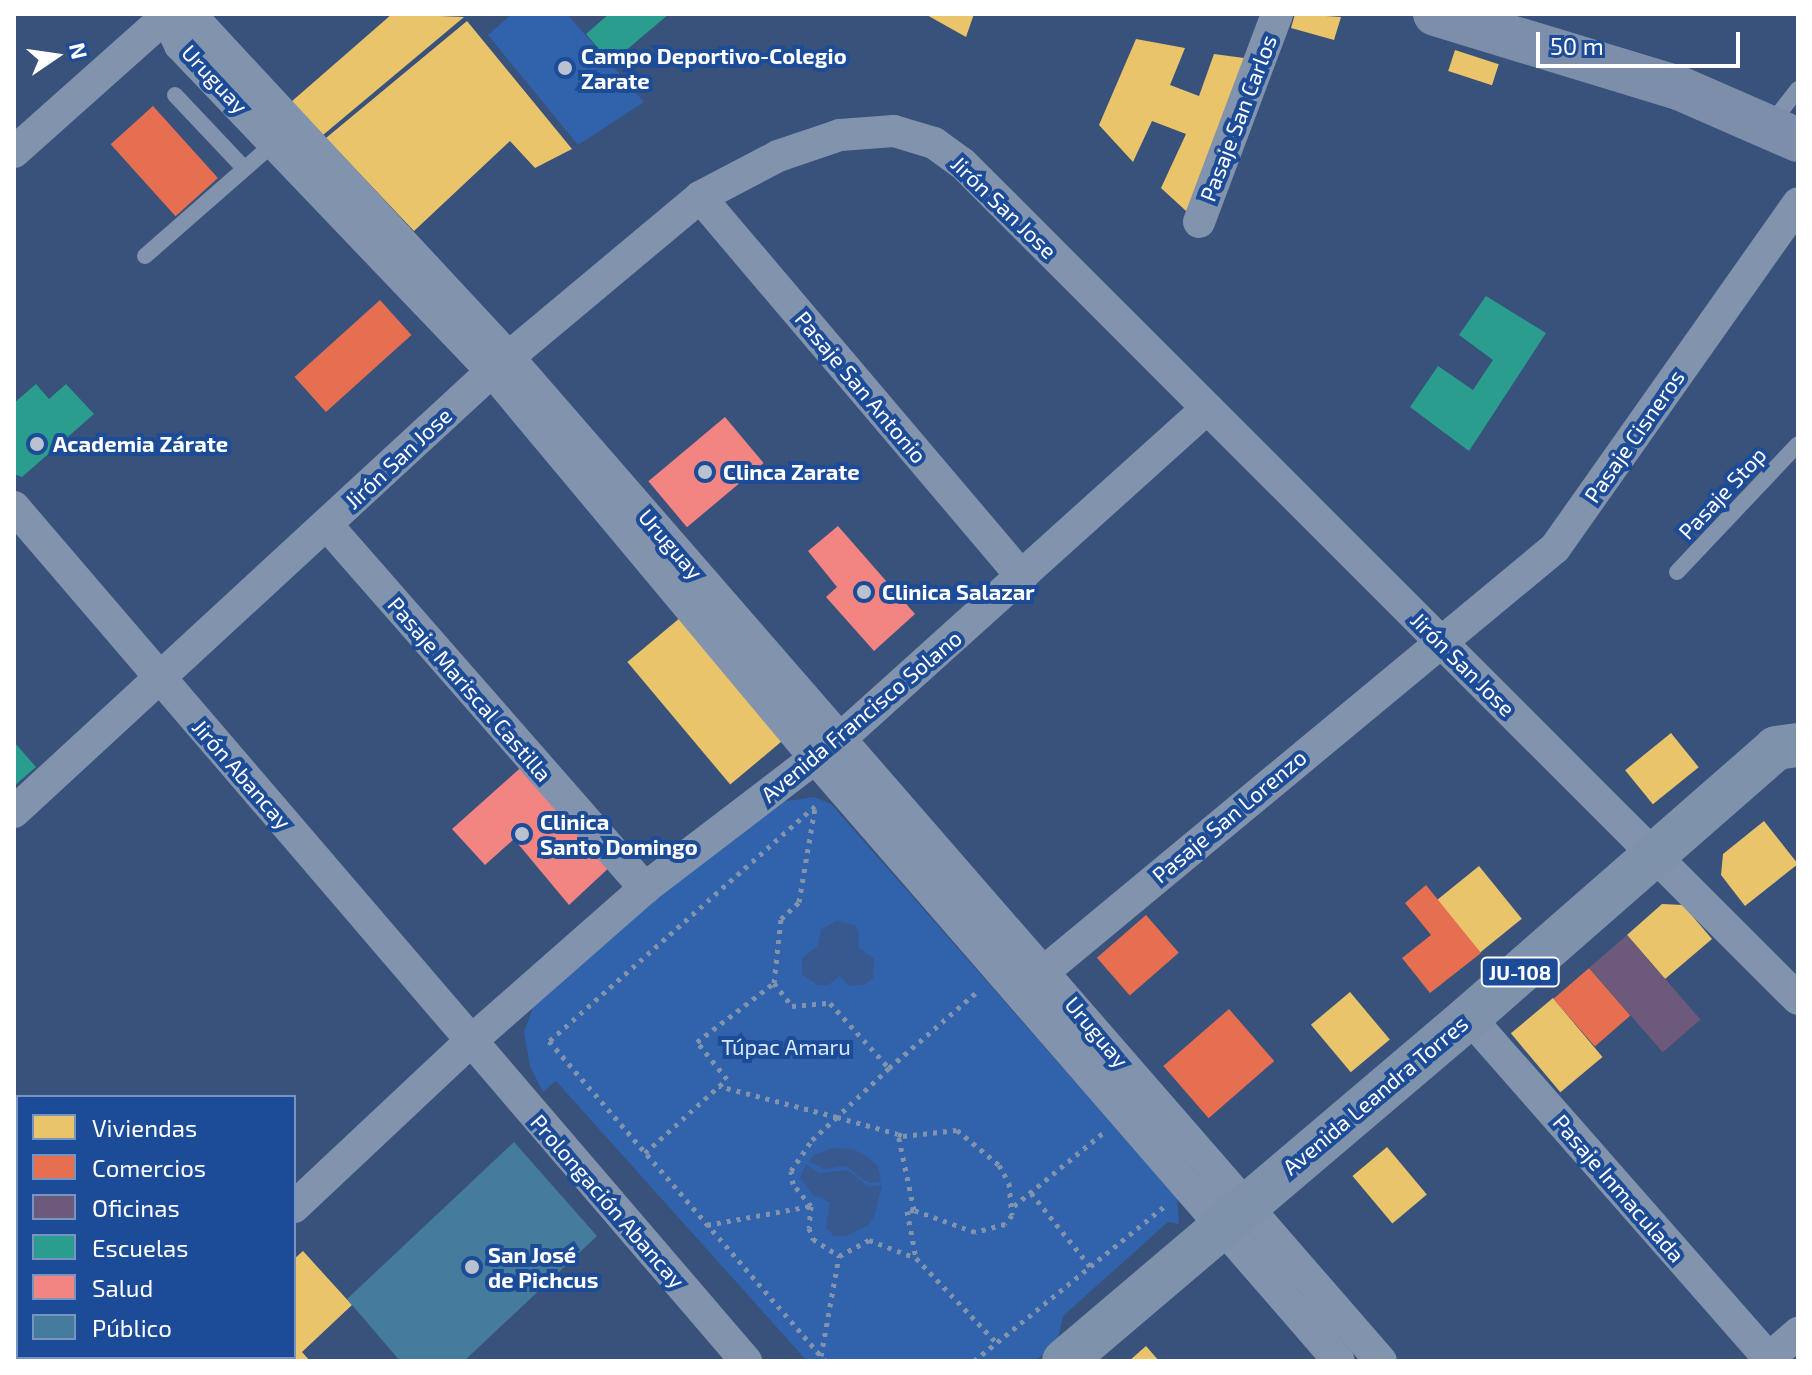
<!DOCTYPE html>
<html>
<head>
<meta charset="utf-8">
<style>
	body { margin:0 }
	#map { position:relative; width:1812px; height:1375px; overflow:hidden; background:#38527b; font-family:"Exo 2",sans-serif }
	div>[style] { position:absolute }
	.green>* { inset:0; background:#3162ac }
	.water>* { inset:0; background:#38598f }
	.homes>* { inset:0; background:#e9c46a; transform-origin:0 0 }
	.shops>* { inset:0; background:#e76f51; transform-origin:0 0 }
	.offices>* { inset:0; background:#6d597a; transform-origin:0 0 }
	.schools>* { inset:0; background:#2a9d8f }
	.health>* { inset:0; background:#f28482; transform-origin:0 0 }
	.public>* { inset:0; background:#457b9d }
	.path>* { height:5px; margin-top:-2.5px; transform-origin:0; background:repeating-linear-gradient(90deg,#8293ad 0 4px,transparent 0 10px) }
	.lane>* { height:16px; margin:-8px; padding:0 8px; transform-origin:8px; border-radius:8px; background:#8293ad }
	.street>* { height:32px; margin:-16px; padding:0 16px; transform-origin:16px; border-radius:16px; background:#8293ad }
	.secondary>* { height:44px; margin:-22px; padding:0 22px; transform-origin:22px; border-radius:22px; background:#7c8eaa }
	.primary>* { height:44px; margin:-22px; padding:0 22px; transform-origin:22px; border-radius:22px; background:#7f92ab }
	.dots>* { width:22px; height:22px; translate:-50% -50%; box-sizing:border-box; border:4px solid #1c4c97; border-radius:50% }
	span { translate:-50% -50%; white-space:nowrap; text-align:center; line-height:1.15; -webkit-text-stroke:8px #1c4c97; paint-order:stroke }
	.shield-label span { padding:2px 6px; background:#1c4c97; border:2px solid; border-radius:6px; -webkit-text-stroke-width:0 }
	.shield-label { font-size:20px; color:#fff; font-weight:700 }
	.poi-label { font-size:22px; color:#fff; font-weight:700 }
	.left { translate:0 -50%; text-align:left }
	.street-label { font-size:22px; color:#fff }
	.park-label { font-size:22px; color:#d7e6fb }
	.frame { position:absolute; inset:0; border:16px solid #fff; pointer-events:none }
	.legend { position:absolute; left:16px; top:1095px; width:280px; height:264px; box-sizing:border-box; background:#1c4c97; border:2px solid #7794c1; margin:0; padding:10px 14px; list-style:none; font-size:24px; color:#fff }
	.legend li { display:flex; align-items:center; gap:16px; height:40px }
	.legend b { width:40px; border:2px solid #7794c1 }
	.north { position:absolute; left:16px; top:16px; width:80px; height:80px; -webkit-text-stroke:6px #1c4c97; paint-order:stroke; rotate:77deg; font-size:22px; font-weight:700; line-height:32px; text-align:center; color:#fff }
	.north::after { content:''; display:block; margin:auto; width:28px; height:36px; background:#fff; clip-path:polygon(50% 0,100% 100%,50% 72%,0 100%) }
	.scale { position:absolute; left:1536px; top:32px; width:204px; height:36px; box-sizing:border-box; border:4px solid #fff; border-top:0; padding-left:10px; font-size:24px; line-height:28px; white-space:nowrap; color:#fff; -webkit-text-stroke:6px #1c4c97; paint-order:stroke }
</style>
</head>
<body>
<div id="map">
	<div class="green">
		<i style="clip-path:polygon(512px 14px,567px 14px,644px 102px,578px 145px,488px 35px)"></i>
		<i style="clip-path:polygon(814px 797px,831px 804px,1177px 1198px,1179px 1224px,1168px 1222px,1063px 1316px,1057px 1343px,1035px 1361px,807px 1361px,556px 1081px,543px 1092px,530px 1066px,524px 1032px,539px 991px,774px 803px)"></i>
	</div>
	<div class="water">
		<i style="clip-path:polygon(837px 920px,856px 926px,859px 932px,858px 947px,874px 959px,873px 978px,866px 984px,849px 986px,840px 976px,828px 985px,817px 985px,802px 974px,802px 958px,818px 946px,821px 930px)"></i>
		<i style="clip-path:polygon(834px 1148px,853px 1149px,866px 1156px,878px 1166px,881px 1181px,870px 1183px,863px 1180px,847px 1166px,824px 1169px,809px 1161px,815px 1154px)"></i>
		<i style="clip-path:polygon(806px 1164px,819px 1173px,848px 1170px,869px 1187px,882px 1185px,874px 1217px,867px 1226px,846px 1236px,834px 1236px,826px 1228px,830px 1202px,813px 1195px,800px 1178px)"></i>
	</div>
	<div class="homes">
		<i style="clip-path:polygon(392px 14px,464px 17px,323px 135px,291px 102px)"></i>
		<i style="clip-path:polygon(925px 14px,974px 14px,966px 37px)"></i>
		<i style="clip-path:polygon(1295px 14px,1341px 17px,1334px 40px,1291px 28px)"></i>
		<i style="clip-path:polygon(467px 21px,572px 149px,535px 168px,510px 141px,414px 231px,326px 138px)"></i>
		<i style="clip-path:polygon(1136px 39px,1185px 48px,1170px 85px,1199px 96px,1214px 54px,1259px 60px,1197px 221px,1161px 188px,1186px 134px,1152px 121px,1133px 162px,1099px 125px)"></i>
		<i style="left:1455px;top:50px;width:46px;height:22px;rotate:18deg"></i>
		<i style="left:681px;top:617px;width:160px;height:70px;rotate:50deg"></i>
		<i style="left:1671px;top:733px;width:44px;height:59px;rotate:51deg"></i>
		<i style="clip-path:polygon(1764px 821px,1798px 864px,1745px 906px,1721px 875px,1723px 854px)"></i>
		<i style="left:1479px;top:866px;width:68px;height:54px;rotate:51deg"></i>
		<i style="clip-path:polygon(1662px 904px,1683px 905px,1712px 939px,1665px 979px,1627px 935px)"></i>
		<i style="left:1350px;top:992px;width:62px;height:51px;rotate:50deg"></i>
		<i style="left:1553px;top:998px;width:77px;height:55px;rotate:50deg"></i>
		<i style="left:1387px;top:1147px;width:62px;height:45px;rotate:50deg"></i>
		<i style="clip-path:polygon(303px 1251px,352px 1305px,302px 1352px,310px 1361px,245px 1361px,242px 1357px,294px 1357px,294px 1259px)"></i>
		<i style="clip-path:polygon(1146px 1346px,1159px 1361px,1129px 1361px)"></i>
	</div>
	<div class="shops">
		<i style="left:153px;top:106px;width:97px;height:57px;rotate:48deg"></i>
		<i style="left:380px;top:300px;width:47px;height:115px;rotate:48deg"></i>
		<i style="clip-path:polygon(1426px 885px,1481px 953px,1430px 993px,1402px 958px,1431px 935px,1405px 903px)"></i>
		<i style="left:1146px;top:915px;width:50px;height:65px;rotate:49deg"></i>
		<i style="left:1589px;top:968px;width:63px;height:47px;rotate:49deg"></i>
		<i style="left:1229px;top:1009px;width:69px;height:87px;rotate:49deg"></i>
	</div>
	<div class="offices">
		<i style="left:1627px;top:935px;width:112px;height:50px;rotate:49deg"></i>
	</div>
	<div class="schools">
		<i style="clip-path:polygon(609px 14px,669px 14px,611px 63px,586px 34px)"></i>
		<i style="clip-path:polygon(1486px 296px,1546px 333px,1469px 451px,1410px 407px,1438px 366px,1473px 390px,1493px 360px,1459px 335px)"></i>
		<i style="clip-path:polygon(36px 384px,49px 399px,66px 384px,94px 414px,22px 477px,14px 474px,14px 403px)"></i>
		<i style="clip-path:polygon(14px 742px,36px 767px,14px 786px)"></i>
	</div>
	<div class="health">
		<i style="left:725px;top:417px;width:60px;height:100px;rotate:50deg"></i>
		<i style="clip-path:polygon(838px 526px,915px 614px,874px 651px,826px 597px,837px 587px,808px 551px)"></i>
		<i style="clip-path:polygon(526px 763px,613px 864px,569px 905px,514px 839px,485px 865px,452px 829px)"></i>
	</div>
	<div class="public">
		<i style="clip-path:polygon(514px 1142px,597px 1236px,464px 1361px,400px 1361px,347px 1299px)"></i>
	</div>
	<div class="path">
		<i style="left:815px;top:806px;width:355px;rotate:138.5deg"></i>
		<i style="left:549px;top:1041px;width:423px;rotate:49.2deg"></i>
		<i style="left:774px;top:983px;width:64px;rotate:-83.8deg"></i>
		<i style="left:781px;top:919px;width:25px;rotate:-43deg"></i>
		<i style="left:799px;top:902px;width:96px;rotate:-80.4deg"></i>
		<i style="left:889px;top:1068px;width:119px;rotate:-40.9deg"></i>
		<i style="left:645px;top:1153px;width:110px;rotate:-42.1deg"></i>
		<i style="left:727px;top:1079px;width:48px;rotate:-129deg"></i>
		<i style="left:697px;top:1042px;width:97px;rotate:-37.5deg"></i>
		<i style="left:774px;top:983px;width:29px;rotate:52deg"></i>
		<i style="left:792px;top:1006px;width:38px;rotate:-5deg"></i>
		<i style="left:830px;top:1003px;width:88px;rotate:47.8deg"></i>
		<i style="left:889px;top:1068px;width:71px;rotate:136.7deg"></i>
		<i style="left:837px;top:1117px;width:122px;rotate:-165.3deg"></i>
		<i style="left:1031px;top:1193px;width:94px;rotate:51.1deg"></i>
		<i style="left:811px;top:1206px;width:22px;rotate:95deg"></i>
		<i style="left:809px;top:1228px;width:12px;rotate:70deg"></i>
		<i style="left:813px;top:1239px;width:31px;rotate:33deg"></i>
		<i style="left:839px;top:1256px;width:34px;rotate:-28deg"></i>
		<i style="left:869px;top:1240px;width:50px;rotate:21deg"></i>
		<i style="left:1014px;top:1206px;width:115px;rotate:-39.4deg"></i>
		<i style="left:914px;top:1210px;width:7px;rotate:172deg"></i>
		<i style="left:907px;top:1211px;width:48px;rotate:79.2deg"></i>
		<i style="left:916px;top:1258px;width:117px;rotate:46.4deg"></i>
		<i style="left:707px;top:1225px;width:106px;rotate:-10.4deg"></i>
		<i style="left:811px;top:1206px;width:28px;rotate:-129deg"></i>
		<i style="left:793px;top:1184px;width:13px;rotate:-99deg"></i>
		<i style="left:791px;top:1171px;width:37px;rotate:-56deg"></i>
		<i style="left:812px;top:1140px;width:34px;rotate:-43deg"></i>
		<i style="left:837px;top:1117px;width:63px;rotate:15.6deg"></i>
		<i style="left:898px;top:1134px;width:5px;rotate:22deg"></i>
		<i style="left:903px;top:1136px;width:54px;rotate:-6.3deg"></i>
		<i style="left:957px;top:1130px;width:55px;rotate:39.8deg"></i>
		<i style="left:999px;top:1165px;width:21px;rotate:61deg"></i>
		<i style="left:1009px;top:1183px;width:32px;rotate:85deg"></i>
		<i style="left:1012px;top:1215px;width:11px;rotate:128deg"></i>
		<i style="left:1005px;top:1224px;width:31px;rotate:165deg"></i>
		<i style="left:975px;top:1232px;width:65px;rotate:-160.2deg"></i>
		<i style="left:914px;top:1210px;width:78px;rotate:-101.9deg"></i>
		<i style="left:821px;top:1356px;width:102px;rotate:-79.8deg"></i>
		<i style="left:974px;top:1361px;width:249px;rotate:-39.1deg"></i>
	</div>
	<div class="lane">
		<i style="left:175px;top:95px;width:100px;rotate:46.6deg"></i>
		<i style="left:1769px;top:126px;width:47px;rotate:-51.9deg"></i>
		<i style="left:145px;top:256px;width:173px;rotate:-41.2deg"></i>
		<i style="left:1677px;top:572px;width:176px;rotate:-46.6deg"></i>
	</div>
	<div class="street">
		<i style="left:166px;top:14px;width:34px;rotate:66deg"></i>
		<i style="left:180px;top:45px;width:451px;rotate:46.3deg"></i>
		<i style="left:492px;top:371px;width:505px;rotate:50.14deg"></i>
		<i style="left:816px;top:759px;width:797px;rotate:49.02deg"></i>
		<i style="left:167px;top:15px;width:32px;rotate:14deg"></i>
		<i style="left:198px;top:23px;width:457px;rotate:47.1deg"></i>
		<i style="left:509px;top:358px;width:1329px;rotate:49deg"></i>
		<i style="left:14px;top:152px;width:208px;rotate:-41.7deg"></i>
		<i style="left:700px;top:197px;width:498px;rotate:49.7deg"></i>
		<i style="left:1199px;top:222px;width:222px;rotate:-69.4deg"></i>
		<i style="left:14px;top:507px;width:1125px;rotate:49.4deg"></i>
		<i style="left:327px;top:525px;width:483px;rotate:48.8deg"></i>
		<i style="left:14px;top:812px;width:650px;rotate:-42.69deg"></i>
		<i style="left:492px;top:371px;width:271px;rotate:-39.9deg"></i>
		<i style="left:700px;top:197px;width:88px;rotate:-27.7deg"></i>
		<i style="left:778px;top:156px;width:65px;rotate:-18.7deg"></i>
		<i style="left:840px;top:135px;width:54px;rotate:-4.2deg"></i>
		<i style="left:894px;top:131px;width:42px;rotate:16.7deg"></i>
		<i style="left:934px;top:143px;width:34px;rotate:36deg"></i>
		<i style="left:962px;top:163px;width:1182px;rotate:45deg"></i>
		<i style="left:1029px;top:984px;width:683px;rotate:-39.66deg"></i>
		<i style="left:1555px;top:548px;width:422px;rotate:-54.8deg"></i>
		<i style="left:1469px;top:1017px;width:454px;rotate:48.7deg"></i>
		<i style="left:294px;top:1207px;width:243px;rotate:-43.2deg"></i>
		<i style="left:471px;top:1041px;width:232px;rotate:-41.3deg"></i>
		<i style="left:645px;top:888px;width:247px;rotate:-37.4deg"></i>
		<i style="left:841px;top:738px;width:493px;rotate:-42deg"></i>
		<i style="left:129px;top:1361px;width:6px;rotate:-45deg"></i>
		<i style="left:1766px;top:1361px;width:43px;rotate:-41.2deg"></i>
	</div>
	<div class="secondary">
		<i style="left:1435px;top:14px;width:255px;rotate:16.9deg"></i>
		<i style="left:1679px;top:88px;width:130px;rotate:23.6deg"></i>
	</div>
	<div class="primary">
		<i style="left:14px;top:1141px;width:6px;rotate:45deg"></i>
		<i style="left:14px;top:1196px;width:6px;rotate:45deg"></i>
		<i style="left:188px;top:1357px;width:5px;rotate:53deg"></i>
		<i style="left:1064px;top:1361px;width:531px;rotate:-40.34deg"></i>
		<i style="left:1469px;top:1017px;width:408px;rotate:-41.2deg"></i>
		<i style="left:1776px;top:748px;width:22px;rotate:-8deg"></i>
	</div>
	<div class="dots">
		<i style="left:565px;top:68px;background:#b9c2d1"></i>
		<i style="left:37px;top:444px;background:#b9c2d1"></i>
		<i style="left:705px;top:472px;background:#b9c2d1"></i>
		<i style="left:864px;top:592px;background:#b9c2d1"></i>
		<i style="left:522px;top:834px;background:#b9c2d1"></i>
		<i style="left:472px;top:1267px;background:#b9c2d1"></i>
	</div>
	<div class="shield-label">
		<span style="left:1520px;top:972px">JU-108</span>
	</div>
	<div class="poi-label">
		<span class="left" style="left:581px;top:68px">Campo Deportivo-Colegio<br>Zarate</span>
		<span class="left" style="left:53px;top:444px">Academia Zárate</span>
		<span class="left" style="left:723px;top:472px">Clinca Zarate</span>
		<span class="left" style="left:882px;top:592px">Clinica Salazar</span>
		<span class="left" style="left:540px;top:834px">Clinica<br>Santo Domingo</span>
		<span class="left" style="left:488px;top:1267px">San José<br>de Pichcus</span>
	</div>
	<div class="street-label">
		<span style="left:215px;top:79px;rotate:47deg">Uruguay</span>
		<span style="left:1238px;top:118px;rotate:-69deg">Pasaje San Carlos</span>
		<span style="left:1004px;top:207px;rotate:44deg">Jirón San Jose</span>
		<span style="left:861px;top:387px;rotate:50deg">Pasaje San Antonio</span>
		<span style="left:1634px;top:436px;rotate:-55deg">Pasaje Cisneros</span>
		<span style="left:398px;top:458px;rotate:-43deg">Jirón San Jose</span>
		<span style="left:1722px;top:493px;rotate:-47deg">Pasaje Stop</span>
		<span style="left:671px;top:544px;rotate:49deg">Uruguay</span>
		<span style="left:1463px;top:664px;rotate:45deg">Jirón San Jose</span>
		<span style="left:470px;top:689px;rotate:49deg">Pasaje Mariscal Castilla</span>
		<span style="left:861px;top:716px;rotate:-40deg">Avenida Francisco Solano</span>
		<span style="left:242px;top:774px;rotate:49deg">Jirón Abancay</span>
		<span style="left:1229px;top:816px;rotate:-40deg">Pasaje San Lorenzo</span>
		<span style="left:1097px;top:1032px;rotate:50deg">Uruguay</span>
		<span style="left:1375px;top:1095px;rotate:-40deg">Avenida Leandra Torres</span>
		<span style="left:1619px;top:1188px;rotate:49deg">Pasaje Inmaculada</span>
		<span style="left:608px;top:1201px;rotate:49deg">Prolongación Abancay</span>
	</div>
	<div class="park-label">
		<span style="left:786px;top:1047px">Túpac Amaru</span>
	</div>
	<div class="frame"></div>
	<ul class="legend">
	<li><b style="height:22px;background:#e9c46a"></b>Viviendas</li>
	<li><b style="height:22px;background:#e76f51"></b>Comercios</li>
	<li><b style="height:22px;background:#6d597a"></b>Oficinas</li>
	<li><b style="height:22px;background:#2a9d8f"></b>Escuelas</li>
	<li><b style="height:22px;background:#f28482"></b>Salud</li>
	<li><b style="height:22px;background:#457b9d"></b>Público</li>
	</ul>
	<div class="north">N</div>
	<div class="scale">50 m</div>
</div>
</body>
</html>
